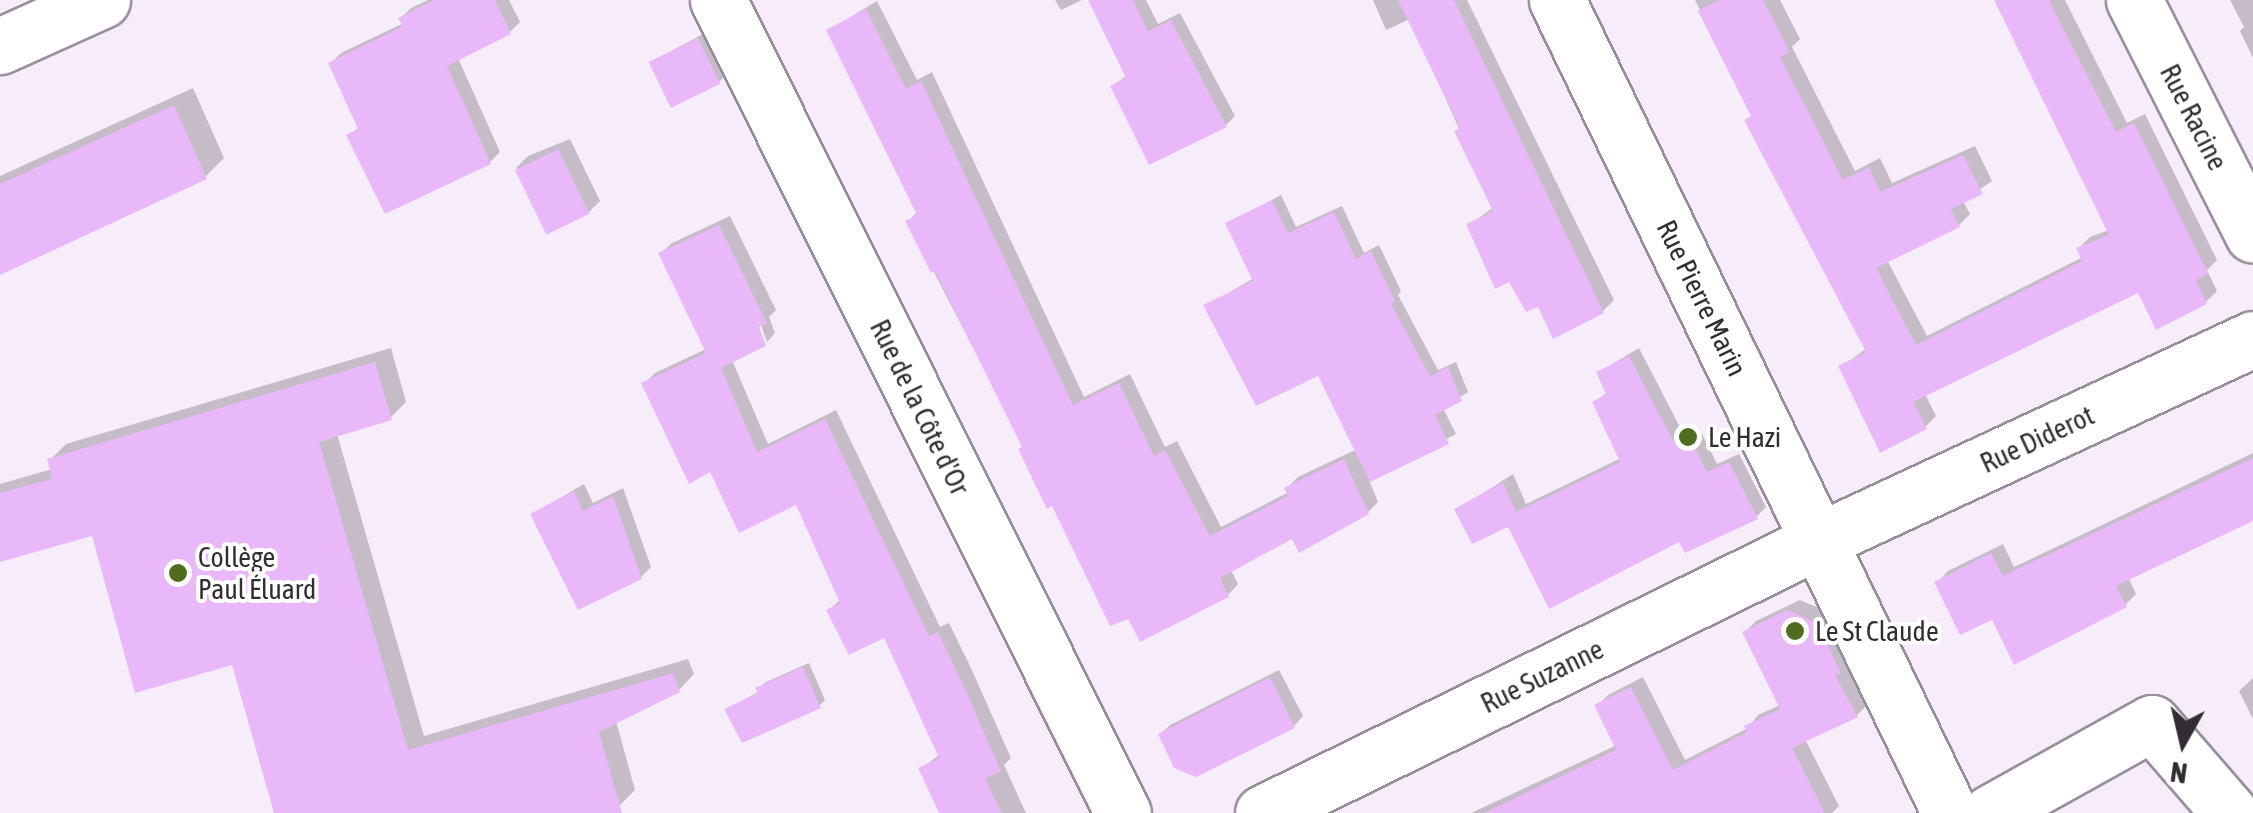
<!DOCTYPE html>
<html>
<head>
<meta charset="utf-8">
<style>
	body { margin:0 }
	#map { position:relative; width:2253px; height:813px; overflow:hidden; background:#f7ecfa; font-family:"Asap Condensed",sans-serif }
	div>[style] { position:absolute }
	.shadow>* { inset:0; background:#0003 }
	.building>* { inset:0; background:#e9b8f9; transform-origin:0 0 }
	.roads { filter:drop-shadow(2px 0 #998f9c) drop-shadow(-2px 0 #998f9c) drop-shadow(0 2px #998f9c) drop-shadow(0 -2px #998f9c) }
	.minor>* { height:55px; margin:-27.5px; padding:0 27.5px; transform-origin:27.5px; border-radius:27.5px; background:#fff }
	.tertiary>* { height:55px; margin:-27.5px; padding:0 27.5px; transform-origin:27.5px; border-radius:27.5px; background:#fff }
	.dots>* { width:28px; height:28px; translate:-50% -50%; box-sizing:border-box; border:5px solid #fff; border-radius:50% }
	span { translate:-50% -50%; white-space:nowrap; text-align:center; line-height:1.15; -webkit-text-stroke:8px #fff; paint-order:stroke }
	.street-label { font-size:28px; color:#312d32 }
	.poi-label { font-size:28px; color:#312d32 }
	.left { translate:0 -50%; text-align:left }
	.north { position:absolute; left:2133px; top:693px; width:100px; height:100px; -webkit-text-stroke:8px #fff; paint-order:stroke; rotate:188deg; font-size:28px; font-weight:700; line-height:40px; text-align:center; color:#312d32 }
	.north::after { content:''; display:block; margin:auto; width:35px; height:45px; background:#312d32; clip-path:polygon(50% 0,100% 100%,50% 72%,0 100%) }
</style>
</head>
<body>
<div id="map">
	<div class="shadow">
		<i style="clip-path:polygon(428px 0,509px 0,520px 22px,510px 32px,458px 58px,500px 152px,490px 162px,349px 136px,360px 126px,331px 63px,341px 53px,404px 23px,401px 18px,411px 8px)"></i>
		<i style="clip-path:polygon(1055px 0,1082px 0,1061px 10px)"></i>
		<i style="clip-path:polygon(1091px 0,1146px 0,1158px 24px,1180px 13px,1235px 116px,1226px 125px,1151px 162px,1113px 86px,1127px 75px)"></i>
		<i style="clip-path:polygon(1373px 0,1467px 0,1614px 300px,1603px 311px,1539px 304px,1510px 278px,1469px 225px,1494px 207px,1410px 19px,1386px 30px)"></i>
		<i style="clip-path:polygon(1695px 0,1780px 0,1800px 39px,1792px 47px,1855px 171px,1880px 158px,1892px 183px,1975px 146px,1992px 181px,1963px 201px,1970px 214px,1959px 225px,1887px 260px,1927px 336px,2083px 257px,2079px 248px,2090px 237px,2109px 230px,1995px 0,2065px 0,2127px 123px,2145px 114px,2217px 260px,2207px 270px,2217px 291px,2206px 302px,2139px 289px,1925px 394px,1936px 416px,1925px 427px,1841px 367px,1867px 348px)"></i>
		<i style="clip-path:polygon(2230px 0,2253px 0,2253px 58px,2240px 31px,2244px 27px)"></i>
		<i style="clip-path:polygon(877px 1px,917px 80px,932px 72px,1084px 397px,1130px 374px,1165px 447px,1177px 441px,1221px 527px,1289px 492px,1287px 488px,1298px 477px,1357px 449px,1319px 373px,1206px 306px,1254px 278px,1228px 224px,1281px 195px,1296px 227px,1342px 206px,1364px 253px,1379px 245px,1401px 291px,1398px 295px,1438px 370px,1456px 362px,1468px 392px,1443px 408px,1456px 434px,1369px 480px,1378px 502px,1368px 512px,1293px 535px,1231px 570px,1238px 584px,1228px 595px,1024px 446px,908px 222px,918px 211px,829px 30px)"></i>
		<i style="clip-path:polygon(703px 34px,724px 77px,719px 82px,651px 62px)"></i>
		<i style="clip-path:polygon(193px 88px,224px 158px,205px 177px,0 272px,0 176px)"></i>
		<i style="clip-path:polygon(570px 139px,600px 201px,589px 212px,516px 168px,528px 156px)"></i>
		<i style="clip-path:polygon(730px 216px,776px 310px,769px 317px,775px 333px,767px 342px,757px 314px,752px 316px,765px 343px,732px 360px,768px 444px,836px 410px,940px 627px,949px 623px,971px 668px,1011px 758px,1004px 765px,1026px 813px,941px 813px,921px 769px,940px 754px,885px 634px,829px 610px,841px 599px,797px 502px,711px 469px,644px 384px,655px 373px,706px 349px,661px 253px,672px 243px)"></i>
		<i style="clip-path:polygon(391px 348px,406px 402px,390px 418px,337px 434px,424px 736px,688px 659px,694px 674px,679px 690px,616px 721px,635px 790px,619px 806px,594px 813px,277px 813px,234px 662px,94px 533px,0 559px,0 484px,52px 469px,50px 460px,66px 444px)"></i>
		<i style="clip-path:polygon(1639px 348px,1683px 433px,1698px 426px,1717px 464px,1739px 454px,1766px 507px,1756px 517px,1680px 539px,1509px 524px,1457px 510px,1513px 474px,1526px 504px,1621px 458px,1595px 403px,1607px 392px,1599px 372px)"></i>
		<i style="clip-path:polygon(2253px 453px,2253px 517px,2128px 577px,2136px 594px,2125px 605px,1993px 617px,1937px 583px,1948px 571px,2003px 544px,2014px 567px)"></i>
		<i style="clip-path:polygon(584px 484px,593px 503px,623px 488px,651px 567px,641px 577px,533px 514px)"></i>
		<i style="clip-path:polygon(1800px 600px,1828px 612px,1851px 659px,1846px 664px,1868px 704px,1857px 715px,1805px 739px,1839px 806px,1832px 813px,1471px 813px,1617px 745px,1597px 706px,1608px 695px,1643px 677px,1685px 760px,1748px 728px,1758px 715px,1780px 705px,1745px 632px,1756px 621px)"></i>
		<i style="clip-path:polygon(809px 663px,825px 700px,819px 706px,727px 709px,760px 691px,764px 683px)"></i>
		<i style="clip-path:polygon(1279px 670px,1303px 716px,1294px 726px,1161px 734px,1170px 725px)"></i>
		<i style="clip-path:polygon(2253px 678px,2253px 719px,2239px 691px)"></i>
	</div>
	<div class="building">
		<i style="clip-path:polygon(434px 0,495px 0,511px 34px,447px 66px,491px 164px,385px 214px,346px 135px,358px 129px,328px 63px,403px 26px,398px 18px)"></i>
		<i style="clip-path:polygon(1088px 0,1133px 0,1148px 31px,1171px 20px,1227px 127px,1149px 165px,1110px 86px,1126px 78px)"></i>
		<i style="clip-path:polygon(1398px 0,1454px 0,1604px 313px,1553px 339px,1538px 307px,1526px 312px,1509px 282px,1495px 289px,1466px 224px,1493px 211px,1454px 131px,1460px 128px)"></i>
		<i style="clip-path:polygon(1719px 0,1763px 0,1790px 52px,1780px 57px,1843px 180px,1869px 167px,1880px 192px,1963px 155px,1983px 194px,1951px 209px,1960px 227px,1876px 268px,1916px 345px,2082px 261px,2076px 248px,2109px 235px,1994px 0,2049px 0,2116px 132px,2134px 123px,2208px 273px,2196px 280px,2207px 304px,2156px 330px,2138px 293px,1913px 402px,1927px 429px,1880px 453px,1838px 366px,1866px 352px,1744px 120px,1751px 116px,1698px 11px)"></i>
		<i style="clip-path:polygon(866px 9px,906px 89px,921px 81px,1073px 405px,1119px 383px,1154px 456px,1165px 450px,1210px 536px,1288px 496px,1284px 488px,1344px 459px,1369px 514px,1299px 553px,1292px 539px,1220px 578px,1229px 597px,1140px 642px,1128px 619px,1110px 626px,1052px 506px,1047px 509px,1018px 449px,1022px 447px,935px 271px,931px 273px,905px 221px,917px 215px,826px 30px)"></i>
		<i style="left:698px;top:38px;width:51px;height:55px;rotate:64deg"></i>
		<i style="clip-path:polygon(174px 105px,207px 179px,0 275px,0 184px)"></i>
		<i style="left:558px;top:149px;width:72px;height:48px;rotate:64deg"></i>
		<i style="clip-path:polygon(1272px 200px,1288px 233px,1334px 212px,1356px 259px,1371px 251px,1395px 301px,1391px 304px,1430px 376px,1448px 367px,1462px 401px,1435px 415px,1449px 444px,1370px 482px,1318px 376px,1256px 406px,1203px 305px,1253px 281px,1225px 223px)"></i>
		<i style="clip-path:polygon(719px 225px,767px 323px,759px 327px,766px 346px,721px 368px,757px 452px,825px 419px,929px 636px,938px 632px,961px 680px,1001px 771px,985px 779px,1002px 813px,939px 813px,918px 768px,939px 758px,884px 638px,849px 655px,826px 610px,840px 603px,796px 505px,739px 533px,710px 472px,689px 484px,641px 383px,706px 353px,658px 253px)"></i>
		<i style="clip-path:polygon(1629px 356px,1673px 441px,1688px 434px,1707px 472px,1729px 462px,1758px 519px,1685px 553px,1679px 542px,1549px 609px,1508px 527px,1472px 544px,1454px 509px,1503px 482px,1516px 512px,1620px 462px,1592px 402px,1606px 394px,1596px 372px)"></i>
		<i style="clip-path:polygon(375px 362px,392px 420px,319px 442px,408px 750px,673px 673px,680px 692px,599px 732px,622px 813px,274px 813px,232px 665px,135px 693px,92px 536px,0 562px,0 493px,52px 479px,47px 459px)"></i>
		<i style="clip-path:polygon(2253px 458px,2253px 521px,2116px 586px,2127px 607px,2014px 665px,1992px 620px,1960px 635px,1934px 582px,1991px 553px,2003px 576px)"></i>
		<i style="clip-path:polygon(574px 491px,583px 511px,613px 496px,642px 579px,578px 610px,530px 514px)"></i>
		<i style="clip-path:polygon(1787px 610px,1817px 623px,1841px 673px,1835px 675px,1858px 717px,1792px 748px,1825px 813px,1484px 813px,1616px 750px,1594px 705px,1631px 687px,1673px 770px,1747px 732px,1744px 726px,1780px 709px,1742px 632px)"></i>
		<i style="clip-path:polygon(803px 667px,821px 708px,742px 743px,724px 709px,758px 693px,755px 688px)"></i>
		<i style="clip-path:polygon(1270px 677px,1295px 728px,1196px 777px,1174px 768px,1158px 734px)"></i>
	</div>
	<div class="roads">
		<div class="minor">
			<i style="left:718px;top:0;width:908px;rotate:63.52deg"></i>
			<i style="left:2134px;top:0;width:263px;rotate:63.1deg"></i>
			<i style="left:0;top:46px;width:112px;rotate:-24.3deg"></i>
			<i style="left:1263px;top:813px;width:620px;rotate:-26.11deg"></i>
			<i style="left:1820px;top:540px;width:477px;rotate:-24.9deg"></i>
			<i style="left:1990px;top:813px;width:185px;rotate:-29.1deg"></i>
			<i style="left:2152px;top:723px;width:119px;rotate:49.1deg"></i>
		</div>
		<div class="tertiary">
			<i style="left:1557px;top:0;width:903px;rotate:64.2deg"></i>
		</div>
	</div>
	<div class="dots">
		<i style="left:1688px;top:437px;background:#4f6c20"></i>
		<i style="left:178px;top:573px;background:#4f6c20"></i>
		<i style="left:1795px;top:631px;background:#4f6c20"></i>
	</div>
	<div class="street-label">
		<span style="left:2194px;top:117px;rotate:63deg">Rue Racine</span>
		<span style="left:1702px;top:298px;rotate:64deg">Rue Pierre Marin</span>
		<span style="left:920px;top:407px;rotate:64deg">Rue de la Côte d'Or</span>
		<span style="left:2037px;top:439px;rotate:-25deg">Rue Diderot</span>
		<span style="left:1542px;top:676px;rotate:-26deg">Rue Suzanne</span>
	</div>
	<div class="poi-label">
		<span class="left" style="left:1708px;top:437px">Le Hazi</span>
		<span class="left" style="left:198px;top:573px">Collège<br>Paul Éluard</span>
		<span class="left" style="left:1815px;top:631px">Le St Claude</span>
	</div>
	<div class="north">N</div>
</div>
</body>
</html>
